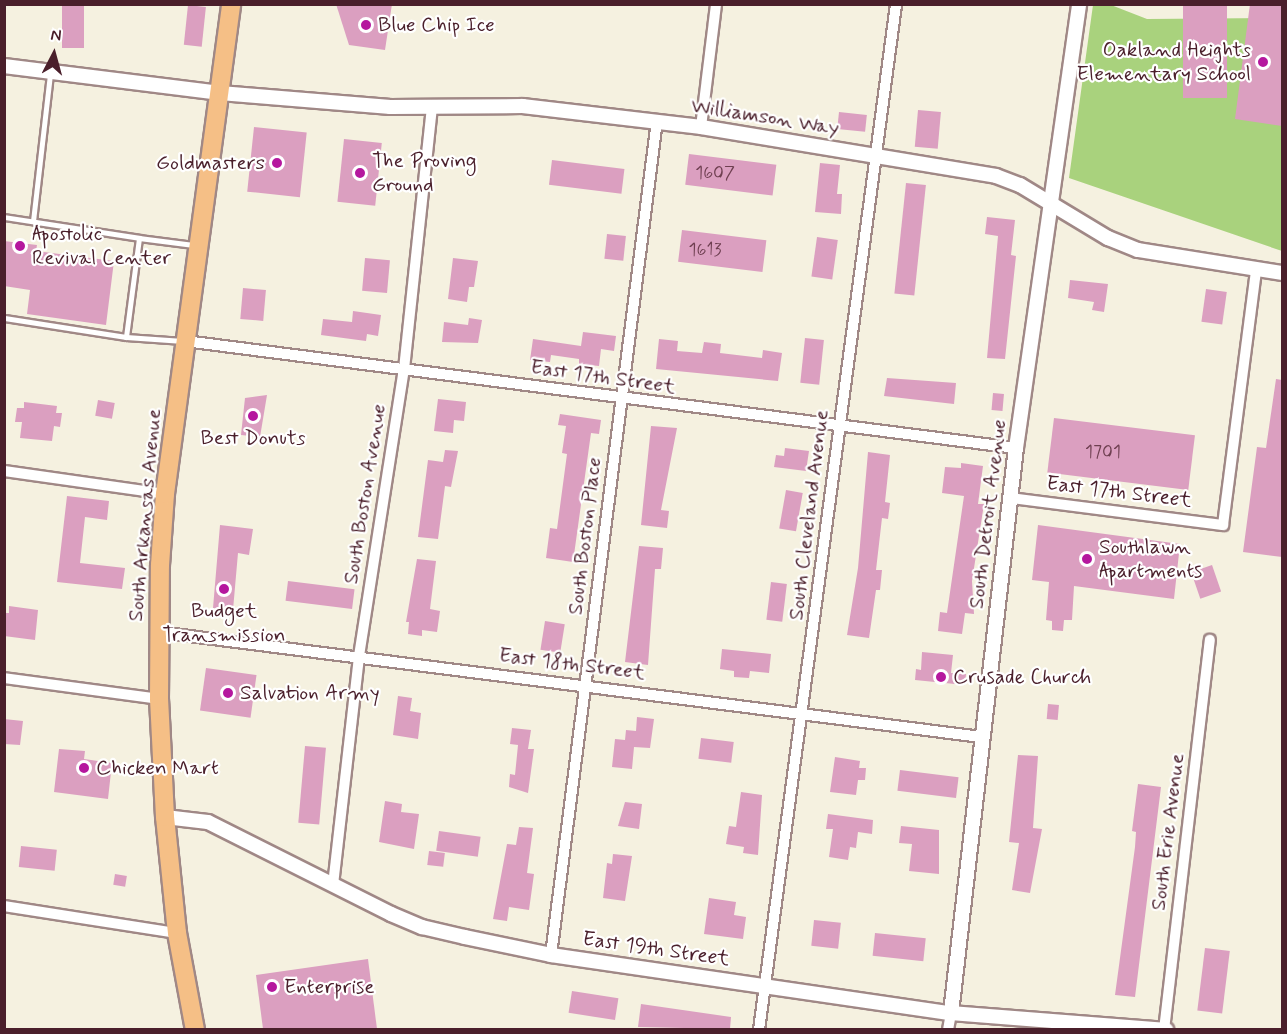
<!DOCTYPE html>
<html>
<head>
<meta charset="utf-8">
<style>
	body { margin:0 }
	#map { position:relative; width:1287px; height:1034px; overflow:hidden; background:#f5f1e0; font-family:Mynerve,sans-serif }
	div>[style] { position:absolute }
	.green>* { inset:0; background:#a9d27d }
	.building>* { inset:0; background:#db9fc0; transform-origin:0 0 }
	.roads { filter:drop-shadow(2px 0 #a08886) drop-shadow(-2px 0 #a08886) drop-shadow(0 2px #a08886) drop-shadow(0 -2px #a08886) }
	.service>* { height:5px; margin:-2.5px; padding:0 2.5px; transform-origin:2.5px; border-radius:2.5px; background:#fff }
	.minor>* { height:10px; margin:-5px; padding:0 5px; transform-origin:5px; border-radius:5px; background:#fff }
	.tertiary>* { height:14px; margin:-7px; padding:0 7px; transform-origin:7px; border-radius:7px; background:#fff }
	.trunk>* { height:18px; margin:-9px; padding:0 9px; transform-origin:9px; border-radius:9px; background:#f5bf86 }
	.dots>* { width:16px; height:16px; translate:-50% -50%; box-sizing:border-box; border:3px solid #fff; border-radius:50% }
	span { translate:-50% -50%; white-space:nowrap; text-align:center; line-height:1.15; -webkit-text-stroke:4.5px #fff; paint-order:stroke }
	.number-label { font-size:18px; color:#6e3f50 }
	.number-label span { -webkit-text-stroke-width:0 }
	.poi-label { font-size:21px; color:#4a1f2b }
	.left { translate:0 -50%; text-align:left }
	.right { translate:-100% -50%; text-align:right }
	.street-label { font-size:21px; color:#4a1f2b }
	.frame { position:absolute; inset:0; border:6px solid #4a1f2b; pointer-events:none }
	.north { position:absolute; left:24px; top:24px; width:60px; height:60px; -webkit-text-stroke:4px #fff; paint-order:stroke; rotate:6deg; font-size:16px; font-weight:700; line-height:24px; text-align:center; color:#4a1f2b }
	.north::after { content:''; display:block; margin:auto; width:21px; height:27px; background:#4a1f2b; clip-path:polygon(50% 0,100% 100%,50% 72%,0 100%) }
</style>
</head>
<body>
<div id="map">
	<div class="green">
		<i style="clip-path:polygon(1093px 5px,1111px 5px,1147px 19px,1282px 18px,1282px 251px,1069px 178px)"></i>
	</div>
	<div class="building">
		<i style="left:62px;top:4px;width:22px;height:44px"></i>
		<i style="clip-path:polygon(336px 4px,392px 4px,385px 50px,349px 45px)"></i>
		<i style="left:1183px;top:4px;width:44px;height:94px"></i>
		<i style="clip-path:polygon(1250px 4px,1282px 4px,1282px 126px,1235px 119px)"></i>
		<i style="left:188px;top:5px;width:18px;height:40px;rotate:6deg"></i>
		<i style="left:918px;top:110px;width:23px;height:37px;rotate:5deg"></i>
		<i style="left:839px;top:112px;width:28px;height:17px;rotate:6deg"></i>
		<i style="left:254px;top:127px;width:53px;height:65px;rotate:6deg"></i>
		<i style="left:344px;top:139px;width:38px;height:63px;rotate:6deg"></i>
		<i style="left:689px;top:154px;width:88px;height:31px;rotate:7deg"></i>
		<i style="left:552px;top:160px;width:73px;height:25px;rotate:7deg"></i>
		<i style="clip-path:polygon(820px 163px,840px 165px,837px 194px,842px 194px,841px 214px,815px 212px)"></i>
		<i style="left:906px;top:183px;width:20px;height:111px;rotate:6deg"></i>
		<i style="clip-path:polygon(987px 217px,1015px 220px,1011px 255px,1016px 256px,1005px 359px,987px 358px,998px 236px,985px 234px)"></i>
		<i style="left:682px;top:230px;width:85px;height:32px;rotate:7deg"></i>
		<i style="left:607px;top:234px;width:19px;height:25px;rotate:6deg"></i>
		<i style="left:817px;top:237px;width:21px;height:40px;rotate:8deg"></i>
		<i style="clip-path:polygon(4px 241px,37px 245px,36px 251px,114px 261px,106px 325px,27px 314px,30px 290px,4px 286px)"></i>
		<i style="left:365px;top:258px;width:25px;height:33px;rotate:5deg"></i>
		<i style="clip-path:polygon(453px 258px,478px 261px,474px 287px,469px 287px,467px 302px,448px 299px)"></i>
		<i style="clip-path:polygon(1070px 280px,1108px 284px,1104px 312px,1092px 310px,1094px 302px,1068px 298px)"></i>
		<i style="left:243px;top:288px;width:23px;height:31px;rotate:5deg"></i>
		<i style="left:1206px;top:289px;width:21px;height:33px;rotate:8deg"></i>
		<i style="clip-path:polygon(353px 311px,381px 315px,378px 336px,367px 334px,366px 341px,321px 335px,323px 319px,352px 322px)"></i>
		<i style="clip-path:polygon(469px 318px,482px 320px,478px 343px,442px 342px,444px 322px,468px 325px)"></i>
		<i style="clip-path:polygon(583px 332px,616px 336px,614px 351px,601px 349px,599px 366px,579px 364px,579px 359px,551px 355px,550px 362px,530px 360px,533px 339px,581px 346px)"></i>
		<i style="left:805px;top:338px;width:19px;height:45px;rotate:6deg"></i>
		<i style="clip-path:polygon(659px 339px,678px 341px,677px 351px,702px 353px,704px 342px,721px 344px,720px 353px,762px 358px,763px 350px,782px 353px,778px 381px,656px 369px)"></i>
		<i style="clip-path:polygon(887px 378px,956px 383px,954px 404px,884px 396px)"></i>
		<i style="clip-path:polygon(1276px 379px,1282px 380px,1282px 557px,1243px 552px,1257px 447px,1266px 448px)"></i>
		<i style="left:993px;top:393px;width:11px;height:17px;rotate:5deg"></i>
		<i style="clip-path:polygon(267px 395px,260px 437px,241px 435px,245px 398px)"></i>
		<i style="clip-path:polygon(438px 399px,466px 402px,464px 421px,454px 420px,453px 433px,434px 431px)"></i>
		<i style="left:98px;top:400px;width:17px;height:16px;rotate:10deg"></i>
		<i style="clip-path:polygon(24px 402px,57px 406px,56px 413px,62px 413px,60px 427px,54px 426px,52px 441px,20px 438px,22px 422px,15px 422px,17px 408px,24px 408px)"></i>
		<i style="clip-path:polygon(560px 414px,601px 420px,599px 434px,591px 433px,573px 562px,546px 558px,550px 528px,557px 529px,567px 454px,562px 453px,566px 426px,558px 425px)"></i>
		<i style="left:1054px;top:418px;width:142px;height:55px;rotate:7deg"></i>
		<i style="clip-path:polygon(651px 426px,677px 428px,661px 510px,669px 511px,667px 528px,641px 525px)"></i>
		<i style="clip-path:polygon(785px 448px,809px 451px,806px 471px,774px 467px,776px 455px,784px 456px)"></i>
		<i style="clip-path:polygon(445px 450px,458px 451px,451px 487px,445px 486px,438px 539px,418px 537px,428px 460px,443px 462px)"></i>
		<i style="clip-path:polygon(868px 452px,890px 455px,885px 502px,890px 503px,888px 519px,882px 518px,876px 570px,882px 570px,880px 590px,876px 590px,869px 638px,847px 635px,858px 568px)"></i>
		<i style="clip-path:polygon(961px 463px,983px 466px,978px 504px,984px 504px,972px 581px,974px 614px,965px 613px,962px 634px,938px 631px,940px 612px,947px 613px,964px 496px,942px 493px,945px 467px,961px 468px)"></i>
		<i style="left:786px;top:490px;width:17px;height:39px;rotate:10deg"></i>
		<i style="clip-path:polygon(67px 496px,109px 501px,107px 520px,85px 517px,80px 563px,125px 568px,122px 589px,57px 582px)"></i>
		<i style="clip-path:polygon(220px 525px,253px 529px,249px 555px,238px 553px,233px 610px,213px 608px)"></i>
		<i style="clip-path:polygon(1038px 525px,1180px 544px,1174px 599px,1074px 586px,1072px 620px,1064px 620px,1063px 631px,1052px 630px,1052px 621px,1046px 620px,1049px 582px,1032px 580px)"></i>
		<i style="clip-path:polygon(639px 546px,663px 548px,661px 569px,655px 569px,648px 665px,625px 662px)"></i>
		<i style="clip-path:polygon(417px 559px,436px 561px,430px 609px,440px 611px,437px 632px,422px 630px,422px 636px,408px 634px,409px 622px,406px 622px)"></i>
		<i style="left:1212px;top:565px;width:28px;height:22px;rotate:71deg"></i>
		<i style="left:288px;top:581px;width:67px;height:20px;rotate:7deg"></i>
		<i style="left:771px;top:582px;width:16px;height:38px;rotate:7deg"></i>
		<i style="clip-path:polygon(9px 606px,38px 610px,35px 640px,4px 636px,4px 613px,9px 613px)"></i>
		<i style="left:545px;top:621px;width:20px;height:29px;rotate:9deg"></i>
		<i style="clip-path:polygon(722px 649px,771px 654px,769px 673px,750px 671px,749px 678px,734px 677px,734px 671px,720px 669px)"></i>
		<i style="clip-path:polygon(922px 652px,953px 655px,951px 673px,966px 674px,965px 685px,915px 680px,916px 669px,921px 670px)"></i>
		<i style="left:206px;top:668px;width:51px;height:43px;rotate:8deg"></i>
		<i style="clip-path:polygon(398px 696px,412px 698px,410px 711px,421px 713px,418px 739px,393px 735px)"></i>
		<i style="left:1048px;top:704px;width:11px;height:15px;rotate:5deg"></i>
		<i style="clip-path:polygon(637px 717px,654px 719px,650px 748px,634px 747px,632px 769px,612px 767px,615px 739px,625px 740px,626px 730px,636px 731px)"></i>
		<i style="clip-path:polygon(4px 719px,23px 721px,20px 745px,4px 744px)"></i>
		<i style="clip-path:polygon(512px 728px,531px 730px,528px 749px,534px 749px,528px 793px,509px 787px,510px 774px,515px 775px,518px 745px,510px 744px)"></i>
		<i style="left:701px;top:738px;width:33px;height:21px;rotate:7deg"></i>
		<i style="left:305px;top:746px;width:21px;height:77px;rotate:5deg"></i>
		<i style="clip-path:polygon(59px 749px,85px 751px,84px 759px,112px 763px,108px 799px,54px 792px)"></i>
		<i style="clip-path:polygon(1018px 755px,1038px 756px,1033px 828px,1042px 829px,1030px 893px,1012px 890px,1019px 843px,1009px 842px)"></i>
		<i style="clip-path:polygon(835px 757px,860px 761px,859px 768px,866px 768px,865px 780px,858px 780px,856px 795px,830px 792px)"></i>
		<i style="left:900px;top:770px;width:59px;height:21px;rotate:7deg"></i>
		<i style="clip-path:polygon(1138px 784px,1161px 787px,1135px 997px,1115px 995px,1135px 847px,1136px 832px,1132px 831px)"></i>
		<i style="clip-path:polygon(741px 792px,762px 795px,758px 855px,743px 853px,744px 847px,726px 844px,729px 826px,736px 827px)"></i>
		<i style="clip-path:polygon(385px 801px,402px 804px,401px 812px,419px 814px,414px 849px,379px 842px)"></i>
		<i style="clip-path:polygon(625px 802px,642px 804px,639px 829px,618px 826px)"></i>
		<i style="clip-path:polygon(828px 814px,873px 820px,872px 834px,858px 832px,856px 848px,850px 847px,848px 860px,829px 857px,833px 829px,826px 829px)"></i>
		<i style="clip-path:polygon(901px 826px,939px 830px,939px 874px,909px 871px,912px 844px,899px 843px)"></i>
		<i style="clip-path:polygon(519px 827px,533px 828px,527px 873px,534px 874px,529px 910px,509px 907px,507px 921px,493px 919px,507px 844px,516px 845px)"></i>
		<i style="left:439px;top:831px;width:42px;height:20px;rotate:8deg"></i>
		<i style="left:21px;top:846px;width:36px;height:21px;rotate:6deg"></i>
		<i style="left:429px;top:851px;width:16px;height:14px;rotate:7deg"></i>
		<i style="clip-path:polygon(613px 854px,632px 856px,625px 901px,603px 898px,607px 863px,612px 864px)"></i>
		<i style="left:115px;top:874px;width:12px;height:11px;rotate:9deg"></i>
		<i style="clip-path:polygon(709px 898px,736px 902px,734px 915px,746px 917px,743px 939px,704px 934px)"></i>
		<i style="left:814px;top:920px;width:27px;height:26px;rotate:6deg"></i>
		<i style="left:875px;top:933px;width:51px;height:23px;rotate:6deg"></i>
		<i style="left:1205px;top:948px;width:25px;height:63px;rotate:7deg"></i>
		<i style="clip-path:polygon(368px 959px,377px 1029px,263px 1029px,256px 975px)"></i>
		<i style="left:572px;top:991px;width:47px;height:22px;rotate:9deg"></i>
		<i style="clip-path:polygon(641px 1004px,731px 1017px,730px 1029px,638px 1027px)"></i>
	</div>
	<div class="roads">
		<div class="service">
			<i style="left:4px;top:217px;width:137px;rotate:8.8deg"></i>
			<i style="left:139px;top:238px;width:100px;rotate:97.5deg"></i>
			<i style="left:126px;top:337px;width:123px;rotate:-171.1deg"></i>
			<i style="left:33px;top:221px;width:149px;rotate:-83.4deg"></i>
			<i style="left:139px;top:238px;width:55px;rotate:7.3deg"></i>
			<i style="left:126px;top:337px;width:57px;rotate:4deg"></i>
		</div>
		<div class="minor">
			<i style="left:701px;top:127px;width:124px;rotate:-83deg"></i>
			<i style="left:185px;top:341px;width:838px;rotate:7.34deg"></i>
			<i style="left:4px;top:471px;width:163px;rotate:8.1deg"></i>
			<i style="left:1011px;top:498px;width:214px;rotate:7.3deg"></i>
			<i style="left:1223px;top:525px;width:257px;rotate:-82.6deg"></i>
			<i style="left:158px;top:632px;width:830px;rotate:7.27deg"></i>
			<i style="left:4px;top:678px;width:156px;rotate:7.7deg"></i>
			<i style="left:333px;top:885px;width:230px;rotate:-83.5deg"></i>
			<i style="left:359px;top:656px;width:291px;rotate:-81.1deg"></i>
			<i style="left:404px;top:369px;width:262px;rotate:-83.9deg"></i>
			<i style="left:4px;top:906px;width:175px;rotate:8.9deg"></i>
			<i style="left:551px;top:955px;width:841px;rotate:-82.76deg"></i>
			<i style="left:759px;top:1030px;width:1035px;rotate:-82.39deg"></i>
			<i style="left:948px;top:1030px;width:17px;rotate:-80deg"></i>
			<i style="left:1164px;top:1030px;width:393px;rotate:-83.3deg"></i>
		</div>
		<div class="tertiary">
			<i style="left:4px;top:66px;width:218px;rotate:7.1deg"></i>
			<i style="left:220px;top:93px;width:171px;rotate:4.7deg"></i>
			<i style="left:390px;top:107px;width:133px;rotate:-0.4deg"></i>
			<i style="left:523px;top:106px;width:179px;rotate:6.7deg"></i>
			<i style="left:701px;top:127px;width:299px;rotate:9.4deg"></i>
			<i style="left:996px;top:176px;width:26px;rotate:21deg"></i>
			<i style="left:1020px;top:185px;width:103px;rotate:31.1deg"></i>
			<i style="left:1108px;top:238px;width:32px;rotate:22deg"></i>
			<i style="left:1138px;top:250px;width:146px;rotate:9.1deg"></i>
			<i style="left:165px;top:817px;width:43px;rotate:6.6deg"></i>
			<i style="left:208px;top:822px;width:205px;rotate:26.7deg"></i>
			<i style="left:391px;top:914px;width:34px;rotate:23deg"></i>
			<i style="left:422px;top:927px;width:44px;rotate:13.1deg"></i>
			<i style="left:465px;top:937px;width:88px;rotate:11.8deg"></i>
			<i style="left:551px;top:955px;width:404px;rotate:8.3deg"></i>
			<i style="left:951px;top:1013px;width:216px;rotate:4.5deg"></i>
			<i style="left:951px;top:1013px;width:569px;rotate:-83.44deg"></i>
			<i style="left:1016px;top:448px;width:448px;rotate:-81.9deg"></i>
		</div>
		<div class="trunk">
			<i style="left:195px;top:1030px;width:99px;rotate:-100.5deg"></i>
			<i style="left:177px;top:933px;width:117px;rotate:-95.9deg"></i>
			<i style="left:165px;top:817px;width:118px;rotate:-92.9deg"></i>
			<i style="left:159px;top:699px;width:134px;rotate:-89.6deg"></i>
			<i style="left:160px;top:565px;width:71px;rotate:-86deg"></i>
			<i style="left:165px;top:494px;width:494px;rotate:-82.3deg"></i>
		</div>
	</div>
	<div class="dots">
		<i style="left:366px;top:25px;background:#b5179e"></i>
		<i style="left:1263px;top:62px;background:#b5179e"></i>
		<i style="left:277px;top:163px;background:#b5179e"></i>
		<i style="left:360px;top:173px;background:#b5179e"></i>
		<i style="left:20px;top:246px;background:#b5179e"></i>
		<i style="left:253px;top:416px;background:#b5179e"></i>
		<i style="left:1087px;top:559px;background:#b5179e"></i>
		<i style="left:224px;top:589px;background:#b5179e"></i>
		<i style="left:941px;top:677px;background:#b5179e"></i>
		<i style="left:228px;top:693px;background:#b5179e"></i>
		<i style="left:84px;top:768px;background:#b5179e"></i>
		<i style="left:272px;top:987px;background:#b5179e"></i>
	</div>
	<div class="number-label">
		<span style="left:715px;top:173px">1607</span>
		<span style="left:705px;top:250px">1613</span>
		<span style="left:1103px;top:452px">1701</span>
	</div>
	<div class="poi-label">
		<span class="left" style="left:378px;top:25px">Blue Chip Ice</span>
		<span class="right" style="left:1251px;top:62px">Oakland Heights<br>Elementary School</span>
		<span class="left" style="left:372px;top:173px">The Proving<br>Ground</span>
		<span class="right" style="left:265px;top:163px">Goldmasters</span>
		<span class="left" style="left:32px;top:246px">Apostolic<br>Revival Center</span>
		<span style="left:253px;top:438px">Best Donuts</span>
		<span class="left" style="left:1099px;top:559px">Southlawn<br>Apartments</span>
		<span style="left:224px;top:623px">Budget<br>Transmission</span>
		<span class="left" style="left:953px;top:677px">Crusade Church</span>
		<span class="left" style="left:240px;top:693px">Salvation Army</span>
		<span class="left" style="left:96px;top:768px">Chicken Mart</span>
		<span class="left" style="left:284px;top:987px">Enterprise</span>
	</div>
	<div class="street-label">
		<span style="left:765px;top:117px;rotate:9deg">Williamson Way</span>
		<span style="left:603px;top:377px;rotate:8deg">East 17th Street</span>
		<span style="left:1119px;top:492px;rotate:7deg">East 17th Street</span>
		<span style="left:365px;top:494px;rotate:-81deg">South Boston Avenue</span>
		<span style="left:988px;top:514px;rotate:-83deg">South Detroit Avenue</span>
		<span style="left:145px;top:515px;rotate:-85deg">South Arkansas Avenue</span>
		<span style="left:809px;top:515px;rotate:-83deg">South Cleveland Avenue</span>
		<span style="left:585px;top:536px;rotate:-83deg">South Boston Place</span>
		<span style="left:572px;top:664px;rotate:7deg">East 18th Street</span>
		<span style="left:1168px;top:832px;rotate:-83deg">South Erie Avenue</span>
		<span style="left:656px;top:949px;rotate:8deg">East 19th Street</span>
	</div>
	<div class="frame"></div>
	<div class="north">N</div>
</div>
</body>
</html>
